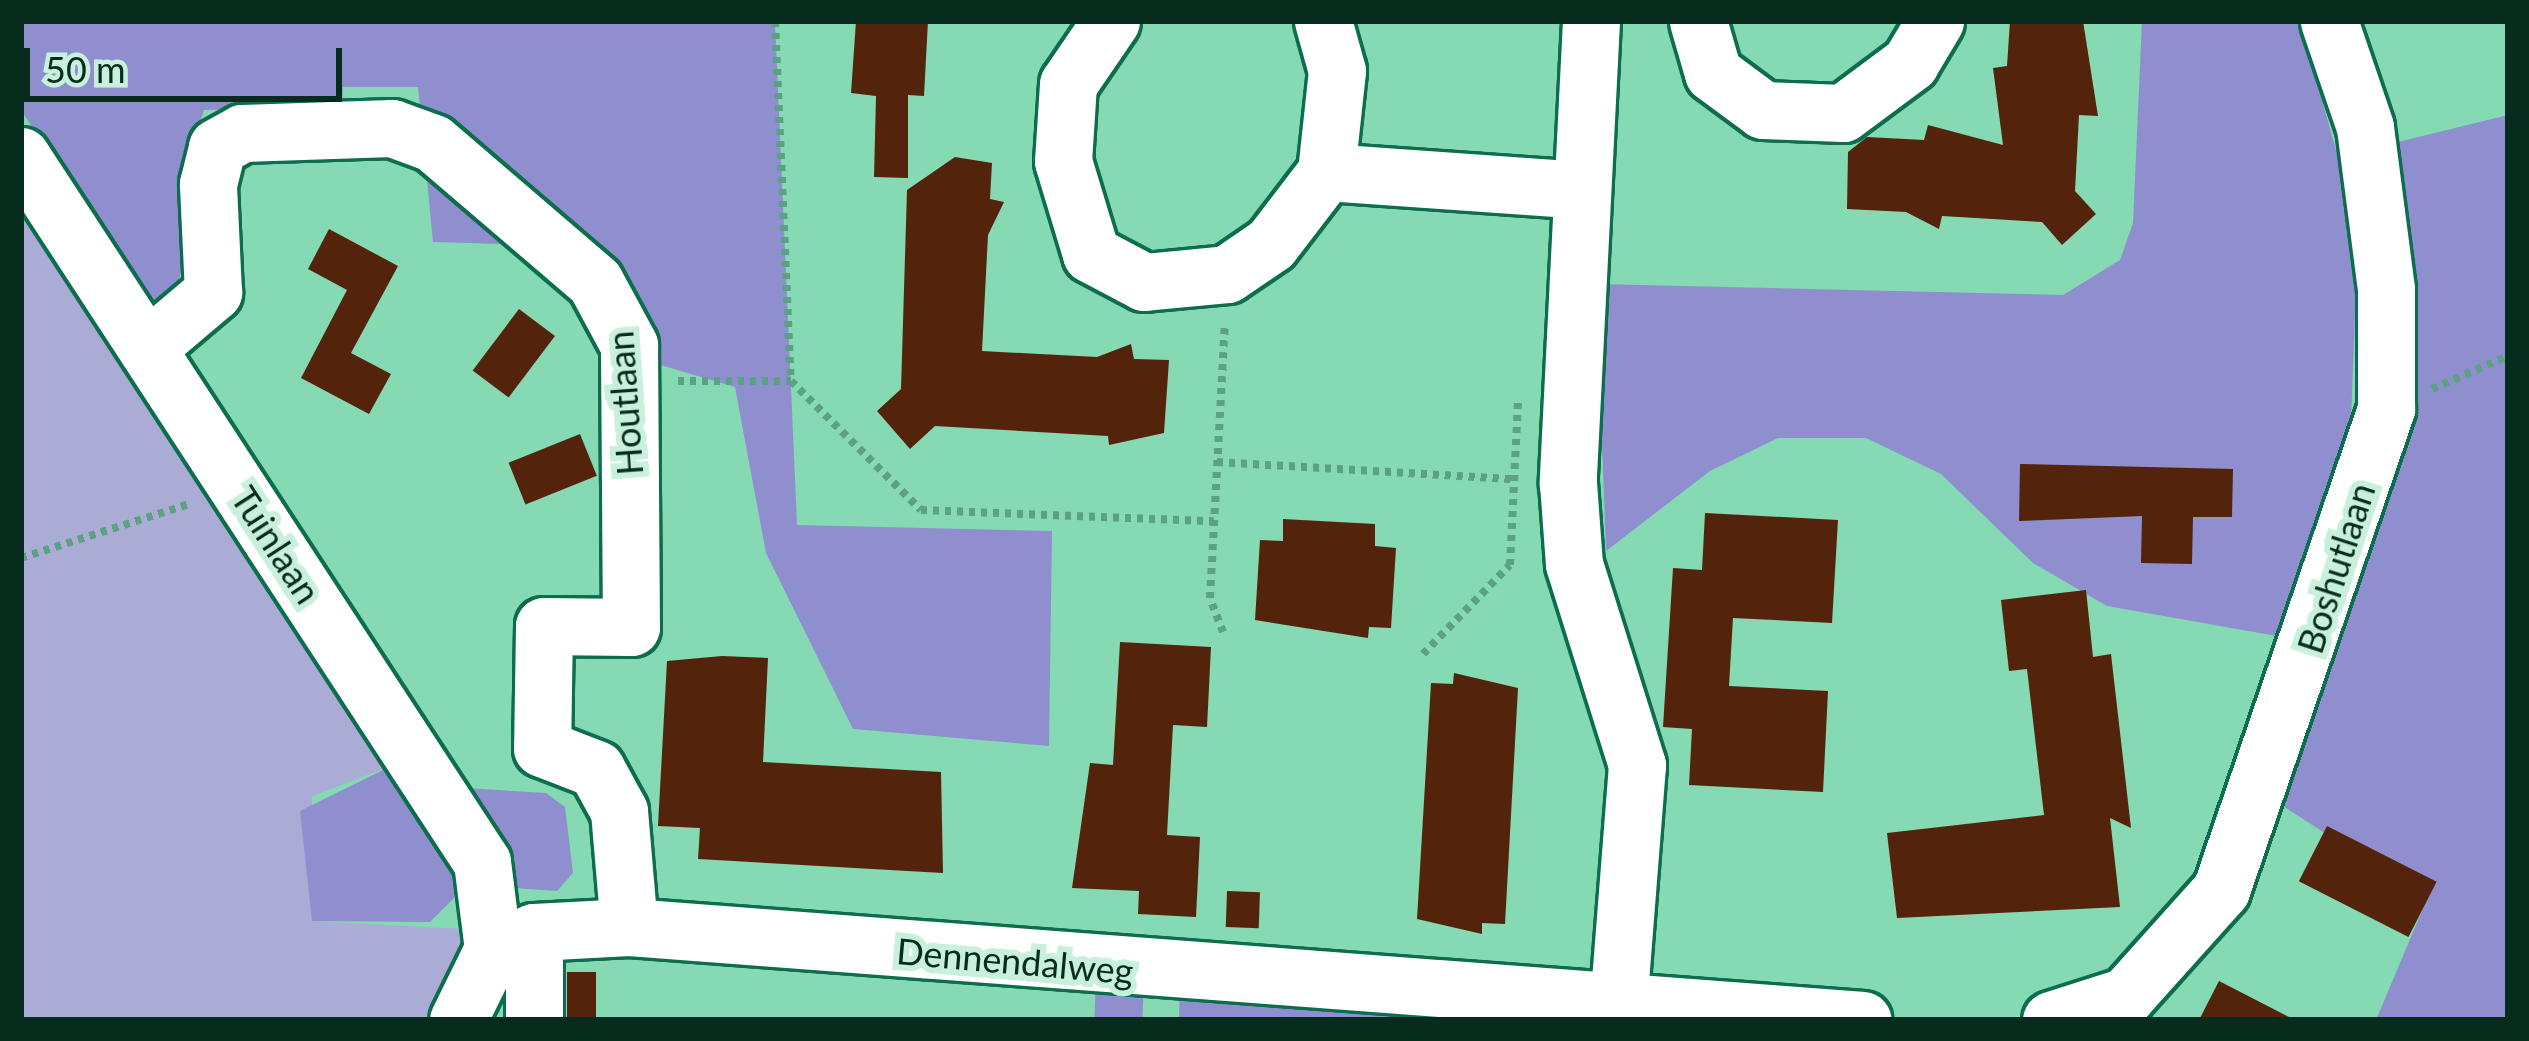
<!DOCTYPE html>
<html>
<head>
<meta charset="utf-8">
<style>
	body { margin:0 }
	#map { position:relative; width:2529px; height:1041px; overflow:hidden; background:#85d9b3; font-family:Lato,sans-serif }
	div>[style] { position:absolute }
	.green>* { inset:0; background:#abacd5 }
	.forest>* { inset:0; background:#8f8fcf; transform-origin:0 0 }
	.building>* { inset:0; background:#53230c; transform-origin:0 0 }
	.path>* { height:8px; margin-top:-4px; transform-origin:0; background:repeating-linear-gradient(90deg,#5ca183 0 6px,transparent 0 12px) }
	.roads { filter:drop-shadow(3px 0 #0c6e4d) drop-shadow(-3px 0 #0c6e4d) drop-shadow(0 3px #0c6e4d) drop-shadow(0 -3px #0c6e4d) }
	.minor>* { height:57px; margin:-28.5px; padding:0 28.5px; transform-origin:28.5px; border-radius:28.5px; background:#fff }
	span { translate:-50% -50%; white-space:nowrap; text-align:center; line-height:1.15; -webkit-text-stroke:12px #c8f0dc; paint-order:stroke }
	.street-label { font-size:36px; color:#072c1e }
	.frame { position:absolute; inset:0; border:24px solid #072c1e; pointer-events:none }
	.scale { position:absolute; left:24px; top:48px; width:318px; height:54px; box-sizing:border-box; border:6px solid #072c1e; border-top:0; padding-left:15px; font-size:36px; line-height:42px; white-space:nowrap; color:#072c1e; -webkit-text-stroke:9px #c8f0dc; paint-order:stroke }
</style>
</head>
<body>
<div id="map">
	<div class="green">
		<i style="clip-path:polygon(21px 204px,389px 767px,312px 796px,312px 921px,481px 930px,441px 1020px,21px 1020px)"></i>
	</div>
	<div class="forest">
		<i style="clip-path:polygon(21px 21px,775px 21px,797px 525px,1052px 531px,1049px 746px,853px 729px,766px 553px,735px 387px,623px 354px,538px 245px,433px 242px,418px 87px,343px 87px,342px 107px,204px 110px,185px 167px,184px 263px,164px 327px,21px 110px)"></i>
		<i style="clip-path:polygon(2142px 21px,2300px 21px,2358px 229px,2351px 423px,2288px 638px,2107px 606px,2033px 563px,1941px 474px,1866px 438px,1778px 438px,1710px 471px,1606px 551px,1596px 284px,2063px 295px,2120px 260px,2133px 223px)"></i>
		<i style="clip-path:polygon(2508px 115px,2508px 1020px,2376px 1020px,2427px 899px,2283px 806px,2355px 562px,2382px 146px)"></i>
		<i style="clip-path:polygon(389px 767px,464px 888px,430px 922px,312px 921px,300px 811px)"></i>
		<i style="clip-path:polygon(450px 787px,546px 793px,565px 807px,573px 873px,557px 891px,514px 888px)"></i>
		<i style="clip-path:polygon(1180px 974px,1583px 1020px,1179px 1020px)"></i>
		<i style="left:1096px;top:975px;width:48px;height:45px;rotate:2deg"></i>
	</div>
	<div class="building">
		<i style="clip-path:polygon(856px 21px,928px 21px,924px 96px,908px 95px,908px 178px,874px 177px,876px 96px,851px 93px)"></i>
		<i style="clip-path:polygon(2010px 21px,2083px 21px,2098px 116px,2079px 115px,2075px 191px,2096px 214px,2062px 245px,2042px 222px,1942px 216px,1939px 229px,1906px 212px,1847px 209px,1848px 152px,1867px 137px,1924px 140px,1928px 125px,2003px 145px,1993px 68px,2007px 66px)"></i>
		<i style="clip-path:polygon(955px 157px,992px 163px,990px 199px,1004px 202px,988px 235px,982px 351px,1097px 357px,1131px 344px,1134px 359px,1169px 360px,1164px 433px,1109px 445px,1108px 436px,935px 426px,910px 449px,877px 411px,901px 389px,907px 190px)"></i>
		<i style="clip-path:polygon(329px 229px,398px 266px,351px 353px,391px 374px,369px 414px,301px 378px,347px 290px,308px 269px)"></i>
		<i style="left:519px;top:309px;width:45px;height:77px;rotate:37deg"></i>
		<i style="left:580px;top:434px;width:45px;height:77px;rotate:68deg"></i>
		<i style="clip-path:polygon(2020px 464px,2233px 469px,2232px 517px,2193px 517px,2192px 564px,2141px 563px,2142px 516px,2019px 521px)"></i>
		<i style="clip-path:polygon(1705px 513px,1838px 520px,1832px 623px,1733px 618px,1729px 686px,1828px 691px,1823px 792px,1689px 785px,1692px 729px,1663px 727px,1673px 568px,1702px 570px)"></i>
		<i style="clip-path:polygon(1283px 519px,1375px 524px,1375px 546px,1396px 548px,1391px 628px,1369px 627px,1368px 638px,1255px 620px,1260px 540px,1283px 541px)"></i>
		<i style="clip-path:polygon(2086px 590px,2093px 657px,2111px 654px,2131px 828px,2110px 818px,2120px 907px,1897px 918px,1887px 833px,2044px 815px,2027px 669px,2009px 671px,2001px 600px)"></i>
		<i style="clip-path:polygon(1120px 642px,1211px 647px,1207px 727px,1173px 725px,1167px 835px,1200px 837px,1196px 917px,1138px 914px,1139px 891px,1072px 888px,1090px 763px,1113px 765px)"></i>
		<i style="clip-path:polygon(722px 656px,768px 658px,763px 762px,941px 772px,943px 873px,698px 859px,700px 828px,658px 826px,667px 661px)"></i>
		<i style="clip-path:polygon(1454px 673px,1518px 688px,1505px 924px,1482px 923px,1482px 934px,1417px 919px,1431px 683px,1453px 684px)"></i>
		<i style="left:2327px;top:826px;width:123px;height:62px;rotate:27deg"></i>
		<i style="left:1227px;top:891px;width:33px;height:36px;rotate:2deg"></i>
		<i style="left:567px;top:972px;width:29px;height:48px"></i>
		<i style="clip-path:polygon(2219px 981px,2295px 1020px,2199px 1020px)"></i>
	</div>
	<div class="path">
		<i style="left:775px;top:21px;width:360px;rotate:87.5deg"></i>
		<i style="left:791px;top:381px;width:183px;rotate:44.8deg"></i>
		<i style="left:921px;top:510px;width:293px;rotate:2.2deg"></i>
		<i style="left:678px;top:381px;width:113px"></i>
		<i style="left:2432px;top:389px;width:83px;rotate:-23.5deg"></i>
		<i style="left:1217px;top:462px;width:298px;rotate:3.3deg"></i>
		<i style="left:21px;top:558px;width:180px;rotate:-17.8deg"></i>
		<i style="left:1223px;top:632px;width:36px;rotate:-111deg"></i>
		<i style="left:1210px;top:598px;width:275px;rotate:-86.9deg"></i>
		<i style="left:1423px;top:654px;width:124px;rotate:-45.7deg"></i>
		<i style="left:1510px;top:565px;width:166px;rotate:-87.2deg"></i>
	</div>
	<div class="roads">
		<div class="minor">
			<i style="left:1111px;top:21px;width:76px;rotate:124.3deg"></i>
			<i style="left:1068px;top:84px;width:77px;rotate:93.7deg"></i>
			<i style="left:1063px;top:161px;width:97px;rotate:73.2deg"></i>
			<i style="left:1091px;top:254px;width:60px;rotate:27.8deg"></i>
			<i style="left:1144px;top:282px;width:83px;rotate:-5.5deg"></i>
			<i style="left:1227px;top:274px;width:53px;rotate:-34.3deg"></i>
			<i style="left:1271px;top:244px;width:91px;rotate:-52.6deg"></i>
			<i style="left:1326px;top:172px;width:102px;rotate:-83.8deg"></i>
			<i style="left:1337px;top:71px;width:52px;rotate:-105.6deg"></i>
			<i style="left:1591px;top:21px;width:463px;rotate:92.9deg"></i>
			<i style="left:1568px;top:483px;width:81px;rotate:85.8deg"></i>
			<i style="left:1574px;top:564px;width:211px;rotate:72.6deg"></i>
			<i style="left:1637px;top:765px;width:256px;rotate:94.5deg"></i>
			<i style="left:1698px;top:21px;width:54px;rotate:73.9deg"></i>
			<i style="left:1713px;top:73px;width:62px;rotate:36.5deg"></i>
			<i style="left:1763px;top:110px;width:80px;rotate:2.1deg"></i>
			<i style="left:1843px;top:113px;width:84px;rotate:-36.7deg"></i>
			<i style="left:1910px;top:63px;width:49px;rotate:-59.2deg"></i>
			<i style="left:21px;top:156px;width:843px;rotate:56.86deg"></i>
			<i style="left:482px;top:862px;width:88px;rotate:82.8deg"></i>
			<i style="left:1326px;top:172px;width:256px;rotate:4deg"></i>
			<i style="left:147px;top:348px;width:87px;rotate:-40.3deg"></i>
			<i style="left:213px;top:292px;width:108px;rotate:-92.7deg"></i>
			<i style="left:208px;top:184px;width:38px;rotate:-76deg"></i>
			<i style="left:217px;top:147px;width:29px;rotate:-29deg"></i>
			<i style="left:242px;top:133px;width:150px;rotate:-1.9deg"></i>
			<i style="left:392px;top:128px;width:44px;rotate:20.1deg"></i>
			<i style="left:433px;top:143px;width:213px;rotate:40.6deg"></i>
			<i style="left:595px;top:282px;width:72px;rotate:61.6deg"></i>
			<i style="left:629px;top:345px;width:282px;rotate:89.6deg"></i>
			<i style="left:631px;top:627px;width:87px;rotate:-179.3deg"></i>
			<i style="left:544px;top:626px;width:122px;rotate:90.9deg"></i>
			<i style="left:542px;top:748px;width:58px;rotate:21.3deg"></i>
			<i style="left:596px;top:769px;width:48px;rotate:61.3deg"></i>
			<i style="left:619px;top:811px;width:116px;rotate:85.1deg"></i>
			<i style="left:458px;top:1020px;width:79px;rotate:-63.8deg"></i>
			<i style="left:493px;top:949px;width:44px;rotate:-22.5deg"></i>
			<i style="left:534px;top:932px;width:95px;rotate:-3deg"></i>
			<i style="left:629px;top:927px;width:1237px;rotate:4.31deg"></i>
			<i style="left:534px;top:1020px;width:88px;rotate:-90deg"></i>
			<i style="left:2051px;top:1020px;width:79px;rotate:-17.7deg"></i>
			<i style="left:2126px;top:996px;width:142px;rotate:-48.1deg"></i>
			<i style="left:2221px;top:890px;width:509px;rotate:-71.07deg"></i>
			<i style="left:2386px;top:409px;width:120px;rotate:-90deg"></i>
			<i style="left:2386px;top:289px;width:163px;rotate:-97.4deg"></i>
			<i style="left:2365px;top:127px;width:112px;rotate:-108.8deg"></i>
		</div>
	</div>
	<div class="street-label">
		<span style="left:625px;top:403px;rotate:-94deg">Houtlaan</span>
		<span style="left:276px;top:545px;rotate:57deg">Tuinlaan</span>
		<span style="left:2336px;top:568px;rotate:-72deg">Boshutlaan</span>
		<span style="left:1015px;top:961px;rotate:5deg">Dennendalweg</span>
	</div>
	<div class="frame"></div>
	<div class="scale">50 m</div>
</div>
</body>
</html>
